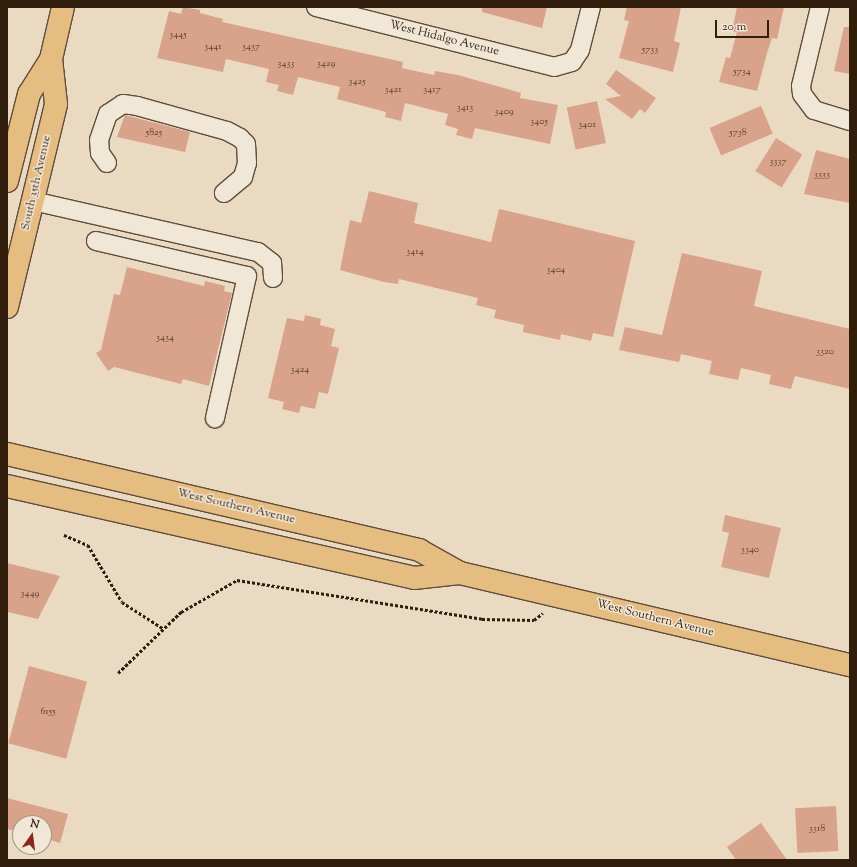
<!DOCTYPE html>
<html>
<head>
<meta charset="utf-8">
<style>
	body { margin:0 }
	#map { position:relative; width:857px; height:867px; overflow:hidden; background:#eadac2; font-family:"Sorts Mill Goudy",serif }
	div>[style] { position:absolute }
	.building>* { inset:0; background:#d8a28b; transform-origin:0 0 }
	.path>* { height:2.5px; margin-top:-1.25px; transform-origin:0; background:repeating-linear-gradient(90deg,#311d0c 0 3px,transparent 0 5px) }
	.roads { filter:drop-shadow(1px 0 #5f4c3a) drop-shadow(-1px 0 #5f4c3a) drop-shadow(0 1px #5f4c3a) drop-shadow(0 -1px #5f4c3a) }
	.minor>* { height:18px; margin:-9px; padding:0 9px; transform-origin:9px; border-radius:9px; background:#f1e7d7 }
	.major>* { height:22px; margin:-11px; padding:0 11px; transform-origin:11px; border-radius:11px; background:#e5bd81 }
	span { translate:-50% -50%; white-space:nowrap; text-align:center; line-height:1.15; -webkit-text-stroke:3px #f1e7d7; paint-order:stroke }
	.number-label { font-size:10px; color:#5b3e2c }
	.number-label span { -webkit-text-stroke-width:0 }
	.street-label { font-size:12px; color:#311d0c }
	.frame { position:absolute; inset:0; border:8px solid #311d0c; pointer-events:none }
	.north { position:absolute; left:12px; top:815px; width:40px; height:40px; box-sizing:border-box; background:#f1e7d7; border:1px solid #a49686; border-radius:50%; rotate:14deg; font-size:11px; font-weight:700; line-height:16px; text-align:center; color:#311d0c }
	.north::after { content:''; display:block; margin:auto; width:14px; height:18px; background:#8f2418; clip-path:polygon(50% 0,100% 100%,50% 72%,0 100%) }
	.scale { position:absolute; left:715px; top:20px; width:54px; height:18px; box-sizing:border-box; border:2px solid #311d0c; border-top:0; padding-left:5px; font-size:12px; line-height:14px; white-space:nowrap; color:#311d0c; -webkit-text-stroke:3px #f1e7d7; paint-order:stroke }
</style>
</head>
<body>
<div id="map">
	<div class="building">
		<i style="clip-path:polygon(183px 7px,200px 10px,200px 13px,223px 19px,222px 22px,403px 62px,402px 68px,434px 75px,435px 71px,458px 75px,521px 93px,520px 98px,558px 105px,550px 144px,475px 128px,472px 139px,456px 135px,458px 129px,445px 125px,448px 114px,405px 103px,401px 121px,385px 117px,386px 112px,337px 99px,340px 87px,298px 77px,293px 95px,277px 91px,279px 85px,266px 82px,269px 69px,226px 59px,223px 72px,157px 58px,169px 11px,181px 14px)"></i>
		<i style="clip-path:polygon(482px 7px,547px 7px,542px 28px,482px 12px)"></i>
		<i style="clip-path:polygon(627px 7px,681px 7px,674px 41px,680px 43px,673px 72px,619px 58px,629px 21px,624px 20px)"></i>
		<i style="clip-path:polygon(737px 7px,784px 7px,777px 39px,772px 38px,767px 53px,757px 91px,719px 82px,726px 57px,730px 58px,737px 32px,732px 31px)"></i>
		<i style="clip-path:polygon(844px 27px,850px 27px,850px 74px,834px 71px)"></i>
		<i style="clip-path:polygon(616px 70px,656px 98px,645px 113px,640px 109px,632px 119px,605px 99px,621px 96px,606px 84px)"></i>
		<i style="left:597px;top:101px;width:43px;height:31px;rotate:78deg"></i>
		<i style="left:761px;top:106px;width:30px;height:56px;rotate:67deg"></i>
		<i style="clip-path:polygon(125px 115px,190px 132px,185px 152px,117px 137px)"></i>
		<i style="left:776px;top:138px;width:31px;height:39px;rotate:32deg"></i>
		<i style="clip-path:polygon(816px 150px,850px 159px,850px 203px,804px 194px)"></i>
		<i style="clip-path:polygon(369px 191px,418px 203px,414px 223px,491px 242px,499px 209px,635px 241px,613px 337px,593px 333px,591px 341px,561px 334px,560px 340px,523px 332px,524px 325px,494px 318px,496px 310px,476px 305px,478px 298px,399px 279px,398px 284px,384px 282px,340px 270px,350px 220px,361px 223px)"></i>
		<i style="clip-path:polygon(682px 253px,762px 271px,754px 306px,850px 329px,850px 389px,795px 376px,791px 389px,769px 384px,771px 375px,741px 368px,738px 380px,709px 374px,712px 361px,681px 354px,679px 362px,619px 350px,625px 327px,662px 335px)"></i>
		<i style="clip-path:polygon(127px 267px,204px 286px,205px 281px,225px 286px,224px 291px,232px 293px,209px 386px,183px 379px,181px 384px,114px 367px,108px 371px,96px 353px,101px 350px,114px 294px,120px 295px)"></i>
		<i style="clip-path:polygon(305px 315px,321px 319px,320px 325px,335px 329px,331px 346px,339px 348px,328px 394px,319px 392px,315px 409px,301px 406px,299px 413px,282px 409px,284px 402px,268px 398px,287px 318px,304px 321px)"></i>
		<i style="clip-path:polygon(725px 515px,781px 528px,769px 578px,721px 567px,729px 533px,722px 531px)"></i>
		<i style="clip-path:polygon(7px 563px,60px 576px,38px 619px,8px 612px)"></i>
		<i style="left:29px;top:666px;width:60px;height:80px;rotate:15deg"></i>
		<i style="clip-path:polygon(7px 798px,68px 814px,60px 843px,44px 838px,44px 823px,20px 823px,20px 832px,7px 829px)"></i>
		<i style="left:836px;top:806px;width:45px;height:41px;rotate:87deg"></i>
		<i style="clip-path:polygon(761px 823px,787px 860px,736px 860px,727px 847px)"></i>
	</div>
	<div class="path">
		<i style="left:64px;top:535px;width:26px;rotate:23deg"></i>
		<i style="left:88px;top:545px;width:66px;rotate:59.2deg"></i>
		<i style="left:122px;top:602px;width:50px;rotate:32.7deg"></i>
		<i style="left:118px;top:673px;width:88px;rotate:-44.1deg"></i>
		<i style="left:181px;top:612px;width:64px;rotate:-29.7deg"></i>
		<i style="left:237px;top:580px;width:248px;rotate:9deg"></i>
		<i style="left:482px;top:619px;width:52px;rotate:1.1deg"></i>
		<i style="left:534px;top:620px;width:11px;rotate:-38deg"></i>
	</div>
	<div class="roads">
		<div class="minor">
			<i style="left:316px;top:7px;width:245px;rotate:14.1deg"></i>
			<i style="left:554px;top:67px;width:19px;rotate:-16deg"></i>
			<i style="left:572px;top:62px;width:14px;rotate:-56deg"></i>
			<i style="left:580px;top:50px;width:44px;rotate:-75.7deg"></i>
			<i style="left:820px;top:7px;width:81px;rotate:103.5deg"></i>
			<i style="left:801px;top:86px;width:8px;rotate:83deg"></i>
			<i style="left:802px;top:94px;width:20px;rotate:53deg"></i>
			<i style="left:814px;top:110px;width:38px;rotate:17deg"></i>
			<i style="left:107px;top:163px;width:12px;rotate:-125deg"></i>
			<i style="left:100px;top:153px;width:13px;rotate:-94deg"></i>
			<i style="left:99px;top:140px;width:28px;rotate:-71deg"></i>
			<i style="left:108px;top:114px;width:18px;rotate:-34deg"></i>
			<i style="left:123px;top:104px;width:14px;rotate:8deg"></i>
			<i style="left:137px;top:106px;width:93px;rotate:15.5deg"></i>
			<i style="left:227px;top:131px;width:15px;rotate:28deg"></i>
			<i style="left:240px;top:138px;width:8px;rotate:45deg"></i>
			<i style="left:246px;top:144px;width:19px;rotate:87deg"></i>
			<i style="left:247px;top:163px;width:15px;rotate:106deg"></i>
			<i style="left:243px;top:177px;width:25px;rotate:140deg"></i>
			<i style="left:33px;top:201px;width:231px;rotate:12.8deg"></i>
			<i style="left:258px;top:252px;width:18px;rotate:38deg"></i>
			<i style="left:272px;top:263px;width:15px;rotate:86deg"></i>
			<i style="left:96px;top:241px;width:155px;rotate:13.1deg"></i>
			<i style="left:247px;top:276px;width:146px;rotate:102.7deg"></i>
		</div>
		<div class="major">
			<i style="left:7px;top:181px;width:90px;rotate:-75.8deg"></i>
			<i style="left:29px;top:94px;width:41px;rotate:-57.8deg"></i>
			<i style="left:51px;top:59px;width:53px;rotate:-77deg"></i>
			<i style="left:7px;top:307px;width:209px;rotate:-76.4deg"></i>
			<i style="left:56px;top:104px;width:45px;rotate:-96.3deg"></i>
			<i style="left:7px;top:454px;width:423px;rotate:13.1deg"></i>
			<i style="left:419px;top:550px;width:47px;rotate:29.3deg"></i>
			<i style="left:460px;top:573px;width:401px;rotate:13.3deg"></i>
			<i style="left:7px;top:486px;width:417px;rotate:12.7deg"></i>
			<i style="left:414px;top:578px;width:46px;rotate:-6.2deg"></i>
		</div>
	</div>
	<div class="number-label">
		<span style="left:178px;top:35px">3445</span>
		<span style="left:213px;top:47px">3441</span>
		<span style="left:251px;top:47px">3437</span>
		<span style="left:650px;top:50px">5733</span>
		<span style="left:286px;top:64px">3433</span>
		<span style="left:326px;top:64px">3429</span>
		<span style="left:742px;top:72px">5734</span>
		<span style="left:357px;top:82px">3425</span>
		<span style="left:393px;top:90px">3421</span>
		<span style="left:432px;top:90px">3417</span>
		<span style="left:465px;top:108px">3413</span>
		<span style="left:504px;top:112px">3409</span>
		<span style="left:539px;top:122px">3405</span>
		<span style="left:587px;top:125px">3401</span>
		<span style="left:154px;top:133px">5825</span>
		<span style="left:738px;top:133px">5738</span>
		<span style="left:778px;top:162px">3337</span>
		<span style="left:822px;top:175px">3333</span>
		<span style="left:415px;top:252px">3414</span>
		<span style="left:556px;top:270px">3404</span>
		<span style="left:165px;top:338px">3434</span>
		<span style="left:825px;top:352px">3320</span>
		<span style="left:300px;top:370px">3424</span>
		<span style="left:750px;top:550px">3340</span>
		<span style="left:30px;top:594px">3449</span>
		<span style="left:48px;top:712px">6155</span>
		<span style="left:817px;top:829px">3318</span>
	</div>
	<div class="street-label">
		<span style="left:444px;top:39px;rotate:14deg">West Hidalgo Avenue</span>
		<span style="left:37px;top:183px;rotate:-77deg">South 35th Avenue</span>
		<span style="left:236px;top:507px;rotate:13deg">West Southern Avenue</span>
		<span style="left:655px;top:619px;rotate:14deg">West Southern Avenue</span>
	</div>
	<div class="frame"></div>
	<div class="north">N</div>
	<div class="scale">20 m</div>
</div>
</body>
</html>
